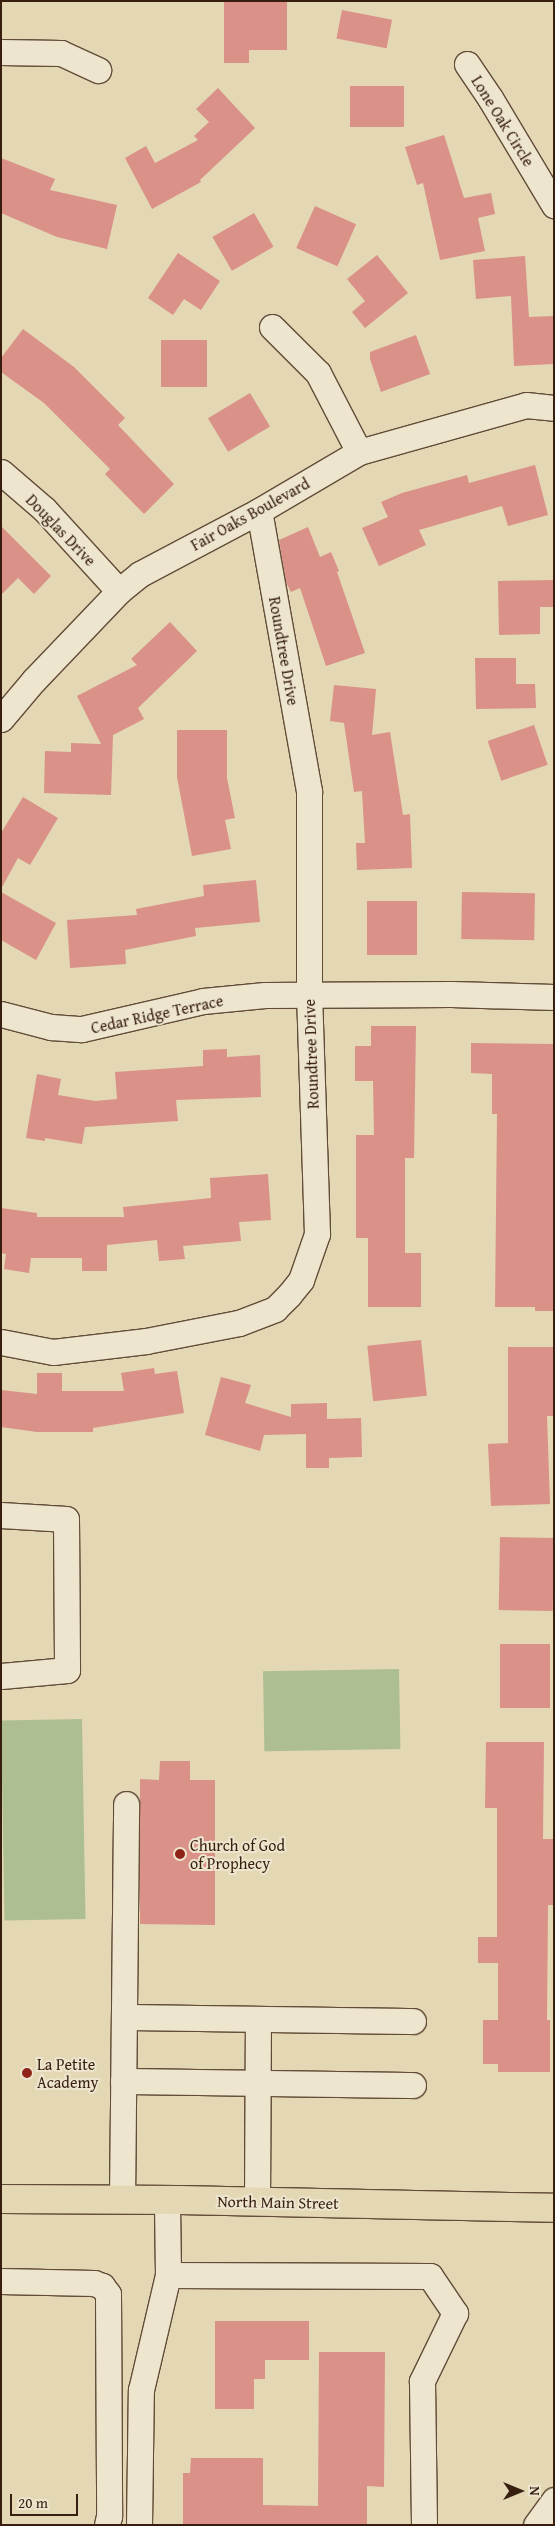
<!DOCTYPE html>
<html>
<head>
<meta charset="utf-8">
<style>
	body { margin:0 }
	#map { position:relative; width:555px; height:2526px; overflow:hidden; background:#e3d7b4; font-family:"Gentium Book Plus",serif }
	div>[style] { position:absolute }
	.green>* { inset:0; background:#adbf92; transform-origin:0 0 }
	.building>* { inset:0; background:#da9187; transform-origin:0 0 }
	.roads { filter:drop-shadow(1px 0 #624c38) drop-shadow(-1px 0 #624c38) drop-shadow(0 1px #624c38) drop-shadow(0 -1px #624c38) }
	.minor>* { height:25px; margin:-12.5px; padding:0 12.5px; transform-origin:12.5px; border-radius:12.5px; background:#ede5ce }
	.major>* { height:28px; margin:-14px; padding:0 14px; transform-origin:14px; border-radius:14px; background:#e3d7b4 }
	.dots>* { width:14px; height:14px; translate:-50% -50%; box-sizing:border-box; border:2px solid #ede5ce; border-radius:50% }
	span { translate:-50% -50%; white-space:nowrap; text-align:center; line-height:1.15; -webkit-text-stroke:4px #ede5ce; paint-order:stroke }
	.street-label { font-size:16px; color:#371e0f }
	.poi-label { font-size:16px; color:#371e0f }
	.left { translate:0 -50%; text-align:left }
	.frame { position:absolute; inset:0; border:2px solid #371e0f; pointer-events:none }
	.north { position:absolute; left:495px; top:2466px; width:50px; height:50px; -webkit-text-stroke:4px #ede5ce; paint-order:stroke; rotate:90deg; font-size:14px; font-weight:700; line-height:20px; text-align:center; color:#371e0f }
	.north::after { content:''; display:block; margin:auto; width:18px; height:22px; background:#371e0f; clip-path:polygon(50% 0,100% 100%,50% 72%,0 100%) }
	.scale { position:absolute; left:10px; top:2494px; width:68px; height:22px; box-sizing:border-box; border:2px solid #371e0f; border-top:0; padding-left:6px; font-size:15px; line-height:18px; white-space:nowrap; color:#371e0f; -webkit-text-stroke:4px #ede5ce; paint-order:stroke }
</style>
</head>
<body>
<div id="map">
	<div class="green">
		<i style="left:399px;top:1669px;width:80px;height:136px;rotate:89deg"></i>
		<i style="left:82px;top:1719px;width:200px;height:81px;rotate:89deg"></i>
	</div>
	<div class="building">
		<i style="clip-path:polygon(224px 2px,287px 2px,287px 50px,249px 50px,249px 63px,224px 63px)"></i>
		<i style="left:342px;top:10px;width:51px;height:29px;rotate:11deg"></i>
		<i style="left:350px;top:86px;width:54px;height:41px"></i>
		<i style="clip-path:polygon(218px 88px,255px 128px,200px 180px,201px 182px,152px 209px,125px 158px,146px 146px,155px 163px,198px 140px,194px 136px,209px 122px,196px 109px)"></i>
		<i style="clip-path:polygon(444px 135px,464px 198px,491px 193px,495px 214px,478px 218px,485px 251px,440px 260px,423px 183px,417px 185px,405px 147px)"></i>
		<i style="clip-path:polygon(1px 158px,55px 179px,50px 190px,117px 205px,107px 249px,57px 237px,1px 213px)"></i>
		<i style="left:315px;top:206px;width:45px;height:46px;rotate:24deg"></i>
		<i style="left:254px;top:213px;width:39px;height:48px;rotate:60deg"></i>
		<i style="clip-path:polygon(178px 253px,220px 281px,201px 310px,184px 299px,173px 315px,148px 298px)"></i>
		<i style="clip-path:polygon(377px 255px,408px 293px,365px 328px,352px 312px,365px 301px,347px 279px)"></i>
		<i style="clip-path:polygon(525px 256px,529px 317px,554px 316px,554px 364px,514px 366px,511px 296px,476px 299px,473px 260px)"></i>
		<i style="clip-path:polygon(23px 329px,74px 367px,125px 418px,118px 425px,174px 484px,144px 514px,105px 474px,110px 469px,44px 403px,1px 372px,1px 358px)"></i>
		<i style="clip-path:polygon(416px 335px,430px 374px,381px 392px,370px 359px,370px 352px)"></i>
		<i style="left:161px;top:340px;width:46px;height:47px"></i>
		<i style="left:250px;top:393px;width:39px;height:49px;rotate:59deg"></i>
		<i style="clip-path:polygon(535px 465px,548px 515px,508px 526px,502px 506px,419px 530px,426px 545px,379px 566px,362px 528px,388px 517px,381px 502px,402px 493px,467px 475px,469px 483px)"></i>
		<i style="clip-path:polygon(1px 526px,51px 576px,34px 594px,18px 578px,1px 595px)"></i>
		<i style="clip-path:polygon(308px 527px,320px 557px,331px 552px,339px 571px,337px 572px,365px 653px,326px 666px,300px 588px,291px 592px,286px 582px,279px 540px)"></i>
		<i style="clip-path:polygon(554px 580px,554px 607px,540px 607px,540px 634px,499px 635px,498px 581px)"></i>
		<i style="clip-path:polygon(170px 622px,197px 651px,138px 708px,144px 719px,113px 735px,111px 795px,44px 793px,45px 751px,71px 752px,71px 743px,101px 744px,77px 696px,137px 665px,131px 659px)"></i>
		<i style="clip-path:polygon(475px 658px,516px 658px,516px 684px,535px 684px,536px 708px,476px 709px)"></i>
		<i style="clip-path:polygon(334px 685px,376px 689px,372px 735px,390px 732px,403px 815px,410px 814px,412px 868px,357px 870px,356px 843px,365px 843px,362px 791px,354px 792px,344px 723px,330px 721px)"></i>
		<i style="left:534px;top:725px;width:42px;height:49px;rotate:71deg"></i>
		<i style="clip-path:polygon(177px 730px,227px 730px,227px 778px,235px 818px,225px 820px,231px 849px,192px 856px,177px 777px)"></i>
		<i style="clip-path:polygon(23px 797px,58px 818px,30px 865px,18px 858px,1px 889px,1px 833px)"></i>
		<i style="clip-path:polygon(256px 880px,260px 922px,195px 928px,196px 936px,125px 950px,126px 964px,70px 968px,67px 920px,137px 915px,136px 909px,204px 896px,203px 885px)"></i>
		<i style="clip-path:polygon(1px 892px,56px 923px,36px 960px,1px 940px)"></i>
		<i style="left:462px;top:892px;width:73px;height:47px;rotate:1deg"></i>
		<i style="left:367px;top:901px;width:50px;height:54px"></i>
		<i style="clip-path:polygon(371px 1026px,416px 1026px,414px 1158px,405px 1158px,405px 1253px,421px 1253px,421px 1307px,368px 1307px,368px 1238px,356px 1238px,356px 1135px,374px 1135px,373px 1081px,355px 1081px,355px 1046px,371px 1046px)"></i>
		<i style="clip-path:polygon(471px 1043px,554px 1044px,554px 1311px,535px 1311px,535px 1307px,495px 1307px,497px 1114px,492px 1114px,492px 1074px,471px 1073px)"></i>
		<i style="clip-path:polygon(227px 1049px,227px 1057px,260px 1055px,261px 1097px,176px 1100px,178px 1121px,85px 1127px,82px 1144px,45px 1138px,45px 1141px,26px 1138px,37px 1074px,61px 1079px,58px 1095px,95px 1101px,117px 1099px,115px 1072px,203px 1066px,203px 1050px)"></i>
		<i style="clip-path:polygon(268px 1174px,271px 1220px,239px 1222px,241px 1241px,183px 1246px,185px 1259px,159px 1261px,157px 1240px,107px 1245px,107px 1271px,82px 1271px,82px 1258px,31px 1258px,29px 1273px,4px 1269px,6px 1254px,1px 1253px,1px 1208px,37px 1213px,37px 1217px,124px 1217px,123px 1207px,211px 1198px,210px 1178px)"></i>
		<i style="left:421px;top:1340px;width:56px;height:54px;rotate:84deg"></i>
		<i style="clip-path:polygon(508px 1347px,554px 1347px,554px 1416px,547px 1416px,550px 1504px,491px 1506px,488px 1444px,508px 1443px)"></i>
		<i style="clip-path:polygon(154px 1368px,155px 1374px,177px 1371px,184px 1413px,93px 1428px,93px 1432px,37px 1432px,1px 1427px,1px 1390px,37px 1394px,37px 1373px,62px 1373px,62px 1391px,124px 1391px,121px 1373px)"></i>
		<i style="clip-path:polygon(221px 1377px,251px 1385px,245px 1403px,291px 1417px,291px 1404px,327px 1403px,327px 1419px,361px 1418px,362px 1457px,329px 1458px,329px 1468px,306px 1468px,306px 1434px,264px 1435px,260px 1451px,205px 1435px)"></i>
		<i style="left:500px;top:1537px;width:54px;height:73px;rotate:1deg"></i>
		<i style="left:500px;top:1644px;width:50px;height:64px"></i>
		<i style="clip-path:polygon(486px 1742px,544px 1742px,543px 1839px,553px 1839px,553px 1905px,548px 1905px,547px 2020px,550px 2020px,550px 2072px,498px 2072px,498px 2064px,483px 2064px,483px 2020px,498px 2020px,498px 1963px,478px 1963px,478px 1937px,497px 1937px,497px 1808px,485px 1808px)"></i>
		<i style="clip-path:polygon(160px 1761px,190px 1761px,190px 1780px,215px 1780px,215px 1925px,140px 1924px,140px 1779px,159px 1780px)"></i>
		<i style="clip-path:polygon(215px 2321px,309px 2321px,309px 2360px,265px 2360px,265px 2379px,254px 2379px,254px 2409px,215px 2409px)"></i>
		<i style="clip-path:polygon(319px 2352px,385px 2352px,384px 2487px,367px 2486px,367px 2525px,183px 2525px,183px 2473px,190px 2473px,191px 2458px,263px 2458px,263px 2505px,318px 2506px)"></i>
	</div>
	<div class="roads">
		<div class="minor">
			<i style="left:1px;top:52px;width:60px;rotate:1deg"></i>
			<i style="left:61px;top:53px;width:41px;rotate:24.7deg"></i>
			<i style="left:467px;top:64px;width:41px;rotate:55.9deg"></i>
			<i style="left:490px;top:98px;width:125px;rotate:59.1deg"></i>
			<i style="left:272px;top:327px;width:65px;rotate:45deg"></i>
			<i style="left:318px;top:373px;width:89px;rotate:62.6deg"></i>
			<i style="left:1px;top:472px;width:57px;rotate:40.7deg"></i>
			<i style="left:44px;top:509px;width:111px;rotate:47.6deg"></i>
			<i style="left:1px;top:719px;width:51px;rotate:-49.8deg"></i>
			<i style="left:34px;top:680px;width:123px;rotate:-46.3deg"></i>
			<i style="left:119px;top:591px;width:27px;rotate:-39deg"></i>
			<i style="left:140px;top:574px;width:135px;rotate:-27.9deg"></i>
			<i style="left:259px;top:511px;width:116px;rotate:-30.5deg"></i>
			<i style="left:359px;top:452px;width:173px;rotate:-15.7deg"></i>
			<i style="left:526px;top:405px;width:28px;rotate:6deg"></i>
			<i style="left:1px;top:1014px;width:52px;rotate:14.6deg"></i>
			<i style="left:51px;top:1027px;width:31px;rotate:4deg"></i>
			<i style="left:82px;top:1029px;width:124px;rotate:-13deg"></i>
			<i style="left:203px;top:1001px;width:62px;rotate:-5.5deg"></i>
			<i style="left:265px;top:995px;width:186px;rotate:-0.3deg"></i>
			<i style="left:451px;top:994px;width:103px;rotate:1.7deg"></i>
			<i style="left:1px;top:1342px;width:53px;rotate:10.9deg"></i>
			<i style="left:53px;top:1352px;width:94px;rotate:-6.7deg"></i>
			<i style="left:146px;top:1341px;width:95px;rotate:-11deg"></i>
			<i style="left:239px;top:1323px;width:39px;rotate:-21deg"></i>
			<i style="left:275px;top:1309px;width:20px;rotate:-45deg"></i>
			<i style="left:289px;top:1295px;width:19px;rotate:-51deg"></i>
			<i style="left:301px;top:1280px;width:49px;rotate:-70.8deg"></i>
			<i style="left:317px;top:1234px;width:240px;rotate:-91.9deg"></i>
			<i style="left:309px;top:994px;width:203px;rotate:-90deg"></i>
			<i style="left:309px;top:791px;width:284px;rotate:-100.1deg"></i>
			<i style="left:1px;top:1515px;width:65px;rotate:3.5deg"></i>
			<i style="left:66px;top:1519px;width:151px;rotate:89.6deg"></i>
			<i style="left:67px;top:1670px;width:66px;rotate:174.8deg"></i>
			<i style="left:124px;top:2017px;width:289px;rotate:0.8deg"></i>
			<i style="left:123px;top:2081px;width:290px;rotate:0.8deg"></i>
			<i style="left:122px;top:2200px;width:396px;rotate:-89.4deg"></i>
			<i style="left:257px;top:2202px;width:183px;rotate:-89.7deg"></i>
			<i style="left:168px;top:2275px;width:262px;rotate:0.2deg"></i>
			<i style="left:430px;top:2276px;width:45px;rotate:56deg"></i>
			<i style="left:455px;top:2313px;width:76px;rotate:115.9deg"></i>
			<i style="left:422px;top:2381px;width:144px;rotate:89.2deg"></i>
			<i style="left:1px;top:2281px;width:93px;rotate:1.2deg"></i>
			<i style="left:94px;top:2283px;width:9px;rotate:21deg"></i>
			<i style="left:102px;top:2286px;width:10px;rotate:53deg"></i>
			<i style="left:108px;top:2294px;width:222px;rotate:89.7deg"></i>
			<i style="left:109px;top:2516px;width:9px;rotate:103deg"></i>
			<i style="left:139px;top:2525px;width:135px;rotate:-89.2deg"></i>
			<i style="left:141px;top:2390px;width:118px;rotate:-76.8deg"></i>
			<i style="left:168px;top:2275px;width:75px;rotate:-90.8deg"></i>
			<i style="left:536px;top:2525px;width:31px;rotate:-54deg"></i>
		</div>
		<div class="major">
			<i style="left:1px;top:2199px;width:178px;rotate:0.3deg"></i>
			<i style="left:179px;top:2200px;width:375px;rotate:1.2deg"></i>
		</div>
	</div>
	<div class="dots">
		<i style="left:180px;top:1854px;background:#8f2418"></i>
		<i style="left:27px;top:2073px;background:#8f2418"></i>
	</div>
	<div class="street-label">
		<span style="left:503px;top:121px;rotate:58deg">Lone Oak Circle</span>
		<span style="left:250px;top:514px;rotate:-29deg">Fair Oaks Boulevard</span>
		<span style="left:61px;top:530px;rotate:46deg">Douglas Drive</span>
		<span style="left:284px;top:651px;rotate:80deg">Roundtree Drive</span>
		<span style="left:157px;top:1014px;rotate:-12deg">Cedar Ridge Terrace</span>
		<span style="left:311px;top:1054px;rotate:-92deg">Roundtree Drive</span>
		<span style="left:278px;top:2202px;rotate:1deg">North Main Street</span>
	</div>
	<div class="poi-label">
		<span class="left" style="left:190px;top:1854px">Church of God<br>of Prophecy</span>
		<span class="left" style="left:37px;top:2073px">La Petite<br>Academy</span>
	</div>
	<div class="frame"></div>
	<div class="north">N</div>
	<div class="scale">20 m</div>
</div>
</body>
</html>
